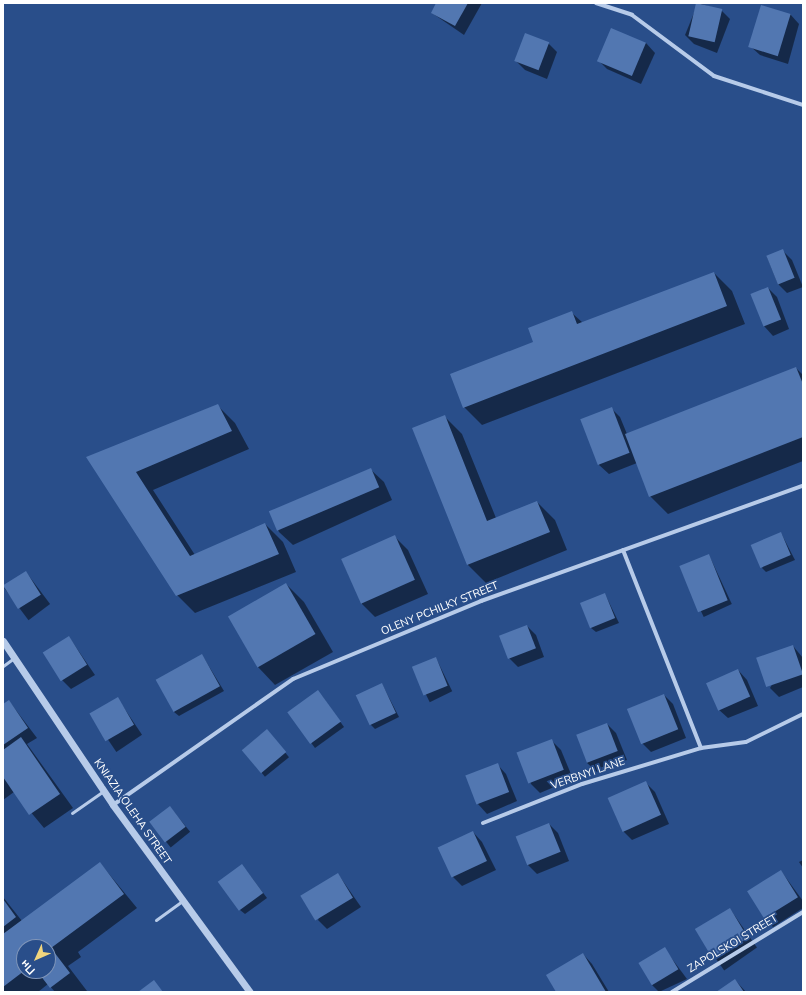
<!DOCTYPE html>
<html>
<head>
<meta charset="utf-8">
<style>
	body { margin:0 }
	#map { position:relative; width:806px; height:995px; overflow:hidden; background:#294e8a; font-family:"Nunito Sans",sans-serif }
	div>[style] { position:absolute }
	.shadow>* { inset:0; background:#0007; transform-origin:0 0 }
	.building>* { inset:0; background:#5277b1; transform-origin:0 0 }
	.service>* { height:3px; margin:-1.5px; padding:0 1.5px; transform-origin:1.5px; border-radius:1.5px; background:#b7cbe9 }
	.minor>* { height:4px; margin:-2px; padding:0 2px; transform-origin:2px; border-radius:2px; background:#b7cbe9 }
	.tertiary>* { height:7px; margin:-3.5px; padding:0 3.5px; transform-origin:3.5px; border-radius:3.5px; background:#b7cbe9 }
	span { translate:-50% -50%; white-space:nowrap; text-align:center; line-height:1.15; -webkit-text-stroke:3.5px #294e8a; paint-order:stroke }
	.street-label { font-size:11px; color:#fff }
	.frame { position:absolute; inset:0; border:4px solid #fff; pointer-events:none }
	.north { position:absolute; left:16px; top:939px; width:40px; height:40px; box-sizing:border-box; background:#294e8a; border:1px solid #7f95b9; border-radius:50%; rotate:225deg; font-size:11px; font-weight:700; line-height:16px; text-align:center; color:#fff }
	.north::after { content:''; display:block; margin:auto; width:14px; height:18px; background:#f0d57e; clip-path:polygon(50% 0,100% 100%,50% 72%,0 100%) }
</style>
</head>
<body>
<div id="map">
	<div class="shadow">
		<i style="clip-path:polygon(437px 3px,482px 3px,464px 35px,432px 13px)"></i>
		<i style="clip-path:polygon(698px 3px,721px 10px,730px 19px,717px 53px,694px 44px,685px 35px)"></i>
		<i style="clip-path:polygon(790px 14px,799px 24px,788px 64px,760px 55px,750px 46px)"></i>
		<i style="clip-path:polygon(548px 43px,557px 52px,547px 79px,525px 70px,516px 61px)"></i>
		<i style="clip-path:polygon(646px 43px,655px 53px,641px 84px,607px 69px,598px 60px)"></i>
		<i style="clip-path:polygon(783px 251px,792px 260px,803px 287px,787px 293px,778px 284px,767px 257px)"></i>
		<i style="clip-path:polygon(714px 273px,732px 291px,745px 324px,482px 425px,464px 407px,572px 313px,583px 323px)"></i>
		<i style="clip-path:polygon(768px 288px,777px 297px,789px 329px,773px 336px,764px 326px)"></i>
		<i style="clip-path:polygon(796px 368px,803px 375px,803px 461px,668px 514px,650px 496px,637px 463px,609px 474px,599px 465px,611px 408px,620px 417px,627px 434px)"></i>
		<i style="clip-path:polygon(217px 405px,235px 423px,249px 449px,153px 490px,195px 555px,265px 524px,283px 542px,296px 572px,195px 613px,177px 595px,88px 458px)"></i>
		<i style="clip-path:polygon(444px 416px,462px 434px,496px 518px,537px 502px,555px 520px,567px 550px,486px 583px,468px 565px,413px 429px)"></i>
		<i style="clip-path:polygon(370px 469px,384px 482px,392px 500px,293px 545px,279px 532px,271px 514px)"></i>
		<i style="clip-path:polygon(781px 533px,795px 560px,766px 572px,762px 568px)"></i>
		<i style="clip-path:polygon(395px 537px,408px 550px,428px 594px,375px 617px,362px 604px,342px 560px)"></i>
		<i style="left:709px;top:555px;width:54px;height:31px;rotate:65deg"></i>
		<i style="left:26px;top:572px;width:40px;height:27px;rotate:53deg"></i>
		<i style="clip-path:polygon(286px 584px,304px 602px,333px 652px,275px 685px,258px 667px)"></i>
		<i style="clip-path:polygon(605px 594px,619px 623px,596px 632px,591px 628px)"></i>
		<i style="clip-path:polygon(527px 626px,536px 635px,544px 657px,518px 667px,509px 658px)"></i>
		<i style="clip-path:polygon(69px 637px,95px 675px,71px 689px,62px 680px)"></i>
		<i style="clip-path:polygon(793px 646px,803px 658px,803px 687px,779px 697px,770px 688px)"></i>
		<i style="clip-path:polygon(202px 655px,224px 691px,179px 716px,174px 712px)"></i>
		<i style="left:436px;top:658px;width:37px;height:25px;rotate:64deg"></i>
		<i style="clip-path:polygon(738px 670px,747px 680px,758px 706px,728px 718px,718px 709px)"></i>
		<i style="clip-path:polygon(382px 684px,399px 717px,375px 729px,370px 724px)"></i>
		<i style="clip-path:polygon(664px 695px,673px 704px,686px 738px,651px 752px,642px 743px,629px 709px)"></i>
		<i style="clip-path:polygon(322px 696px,344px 727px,315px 748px,288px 712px)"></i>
		<i style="left:118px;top:699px;width:43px;height:31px;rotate:56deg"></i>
		<i style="clip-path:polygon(9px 701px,37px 738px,27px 744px,73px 808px,44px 828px,14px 792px,3px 800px,3px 705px)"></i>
		<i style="clip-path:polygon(607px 724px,616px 733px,627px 760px,597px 772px,587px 763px)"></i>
		<i style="left:267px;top:730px;width:35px;height:31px;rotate:51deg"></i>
		<i style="clip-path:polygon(552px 741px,561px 750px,573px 779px,540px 793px,531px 784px,519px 754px)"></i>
		<i style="clip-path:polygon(497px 764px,506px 774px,517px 801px,487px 814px,478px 804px)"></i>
		<i style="clip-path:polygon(646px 783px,655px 792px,669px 824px,632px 840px,623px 831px)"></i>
		<i style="left:170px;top:807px;width:32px;height:25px;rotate:51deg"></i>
		<i style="clip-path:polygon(549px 824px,558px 833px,569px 861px,537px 874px,528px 865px,517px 837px)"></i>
		<i style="clip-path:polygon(473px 832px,482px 842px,496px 870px,462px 886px,453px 877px)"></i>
		<i style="clip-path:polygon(803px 860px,803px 868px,799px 862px)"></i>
		<i style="clip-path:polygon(evenodd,100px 863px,137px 908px,78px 952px,81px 957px,68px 966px,87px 991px,55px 992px,48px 984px,38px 992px,3px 992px,3px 897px,22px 921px,100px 863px,24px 947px,48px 947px,48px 971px,24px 971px,24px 947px)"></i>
		<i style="clip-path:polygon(246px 870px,267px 898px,245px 914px,240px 910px)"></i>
		<i style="clip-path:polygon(781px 871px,803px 901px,803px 908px,773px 927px,764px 917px)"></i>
		<i style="clip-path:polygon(338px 874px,361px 907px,327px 929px,318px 920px)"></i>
		<i style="left:730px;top:909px;width:47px;height:40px;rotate:55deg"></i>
		<i style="clip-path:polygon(664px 948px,687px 979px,659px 992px,652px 985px)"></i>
		<i style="clip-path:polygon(583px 954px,592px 964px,609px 992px,557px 992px)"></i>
		<i style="clip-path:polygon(735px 980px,746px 992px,718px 992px)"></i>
	</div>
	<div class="building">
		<i style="clip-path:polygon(436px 3px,468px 3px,455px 26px,431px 13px)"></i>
		<i style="left:696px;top:3px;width:27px;height:34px;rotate:13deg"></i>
		<i style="left:761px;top:5px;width:31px;height:44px;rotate:17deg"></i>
		<i style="left:611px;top:28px;width:38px;height:36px;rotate:23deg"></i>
		<i style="left:525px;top:33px;width:26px;height:30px;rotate:21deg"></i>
		<i style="left:783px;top:249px;width:31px;height:18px;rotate:68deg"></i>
		<i style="clip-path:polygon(714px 272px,727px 306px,463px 408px,450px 374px,533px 342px,528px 328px,572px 311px,577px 324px)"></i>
		<i style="left:768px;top:287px;width:35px;height:19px;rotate:68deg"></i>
		<i style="clip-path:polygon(796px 367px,803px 384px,803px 437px,649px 497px,625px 434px)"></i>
		<i style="clip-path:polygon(218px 404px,232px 431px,136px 472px,190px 556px,265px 523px,279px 554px,176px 596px,86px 457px)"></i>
		<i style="left:612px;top:407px;width:49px;height:34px;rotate:69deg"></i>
		<i style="clip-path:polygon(445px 415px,487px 521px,537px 501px,550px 532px,467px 565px,412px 428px)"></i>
		<i style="left:371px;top:468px;width:21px;height:111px;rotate:67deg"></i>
		<i style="left:781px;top:532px;width:25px;height:33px;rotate:67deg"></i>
		<i style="left:395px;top:535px;width:49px;height:59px;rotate:66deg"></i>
		<i style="left:709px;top:554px;width:50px;height:32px;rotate:68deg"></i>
		<i style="left:26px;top:571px;width:28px;height:27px;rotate:58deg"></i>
		<i style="left:286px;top:583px;width:59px;height:67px;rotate:60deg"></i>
		<i style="left:605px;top:593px;width:27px;height:27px;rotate:68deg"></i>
		<i style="left:527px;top:625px;width:25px;height:30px;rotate:69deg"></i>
		<i style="left:69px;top:636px;width:34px;height:31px;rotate:58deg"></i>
		<i style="left:793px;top:645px;width:31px;height:39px;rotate:71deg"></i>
		<i style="left:202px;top:654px;width:37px;height:53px;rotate:61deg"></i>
		<i style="left:436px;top:657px;width:31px;height:26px;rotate:68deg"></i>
		<i style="left:738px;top:669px;width:30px;height:35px;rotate:66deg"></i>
		<i style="left:382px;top:683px;width:33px;height:29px;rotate:65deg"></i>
		<i style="left:318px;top:690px;width:39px;height:38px;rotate:54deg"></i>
		<i style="left:664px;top:694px;width:38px;height:40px;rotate:68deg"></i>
		<i style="left:118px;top:697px;width:32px;height:33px;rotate:60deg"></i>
		<i style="clip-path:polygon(9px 700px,28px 728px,3px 745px,3px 704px)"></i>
		<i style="left:607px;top:723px;width:30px;height:33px;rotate:69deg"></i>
		<i style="left:267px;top:729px;width:30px;height:33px;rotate:50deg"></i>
		<i style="clip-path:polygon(21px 737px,60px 794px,29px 815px,3px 777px,3px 750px)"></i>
		<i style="left:552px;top:739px;width:33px;height:38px;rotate:69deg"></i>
		<i style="left:498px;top:763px;width:31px;height:35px;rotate:69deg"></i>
		<i style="left:646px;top:781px;width:37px;height:42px;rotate:66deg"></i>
		<i style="left:170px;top:806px;width:26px;height:26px;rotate:53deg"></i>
		<i style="left:549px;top:823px;width:31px;height:36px;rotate:68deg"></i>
		<i style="left:473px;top:831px;width:33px;height:39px;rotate:65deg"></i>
		<i style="clip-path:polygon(100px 862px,124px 894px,51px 948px,70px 973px,50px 988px,37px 971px,48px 971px,48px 947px,24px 947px,24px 971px,3px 987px,3px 934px)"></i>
		<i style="left:242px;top:864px;width:36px;height:30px;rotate:54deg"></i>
		<i style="left:781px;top:870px;width:32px;height:40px;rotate:58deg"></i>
		<i style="left:338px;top:873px;width:29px;height:44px;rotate:59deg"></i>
		<i style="clip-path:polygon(3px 899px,16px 917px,3px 927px)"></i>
		<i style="left:730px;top:908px;width:35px;height:41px;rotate:59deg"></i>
		<i style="left:665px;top:947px;width:26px;height:31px;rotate:59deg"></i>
		<i style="clip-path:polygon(583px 953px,606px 992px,556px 992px,546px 975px)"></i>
		<i style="clip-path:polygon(735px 979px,744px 992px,716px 992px)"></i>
		<i style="clip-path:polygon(154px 980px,163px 992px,138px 992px)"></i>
	</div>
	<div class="service">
		<i style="left:3px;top:666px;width:14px;rotate:-36deg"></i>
		<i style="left:72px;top:813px;width:38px;rotate:-35deg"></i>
		<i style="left:156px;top:920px;width:32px;rotate:-36deg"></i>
	</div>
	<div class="minor">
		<i style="left:596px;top:3px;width:38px;rotate:18deg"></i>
		<i style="left:632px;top:15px;width:102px;rotate:36.6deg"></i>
		<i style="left:714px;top:76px;width:94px;rotate:18deg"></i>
		<i style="left:623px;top:550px;width:213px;rotate:68.5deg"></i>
		<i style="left:113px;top:805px;width:220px;rotate:-35deg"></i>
		<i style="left:293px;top:679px;width:204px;rotate:-22.5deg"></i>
		<i style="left:481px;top:601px;width:342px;rotate:-19.7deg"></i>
		<i style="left:483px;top:823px;width:106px;rotate:-21.5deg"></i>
		<i style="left:582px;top:784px;width:124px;rotate:-16.8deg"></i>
		<i style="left:701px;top:748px;width:45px;rotate:-7.6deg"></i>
		<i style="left:746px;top:742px;width:64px;rotate:-26.2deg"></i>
		<i style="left:672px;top:992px;width:153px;rotate:-31.4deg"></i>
	</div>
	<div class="tertiary">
		<i style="left:3px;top:641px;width:197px;rotate:56.1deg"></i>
		<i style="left:113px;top:805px;width:232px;rotate:53.8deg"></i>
	</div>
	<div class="street-label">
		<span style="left:440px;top:609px;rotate:-22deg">OLENY PCHILKY STREET</span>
		<span style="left:588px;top:774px;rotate:-19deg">VERBNYI LANE</span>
		<span style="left:132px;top:812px;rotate:55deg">KNIAZIA OLEHA STREET</span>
		<span style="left:733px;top:944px;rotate:-31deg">ZAPOLSKOI STREET</span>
	</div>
	<div class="frame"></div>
	<div class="north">Пн</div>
</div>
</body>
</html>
